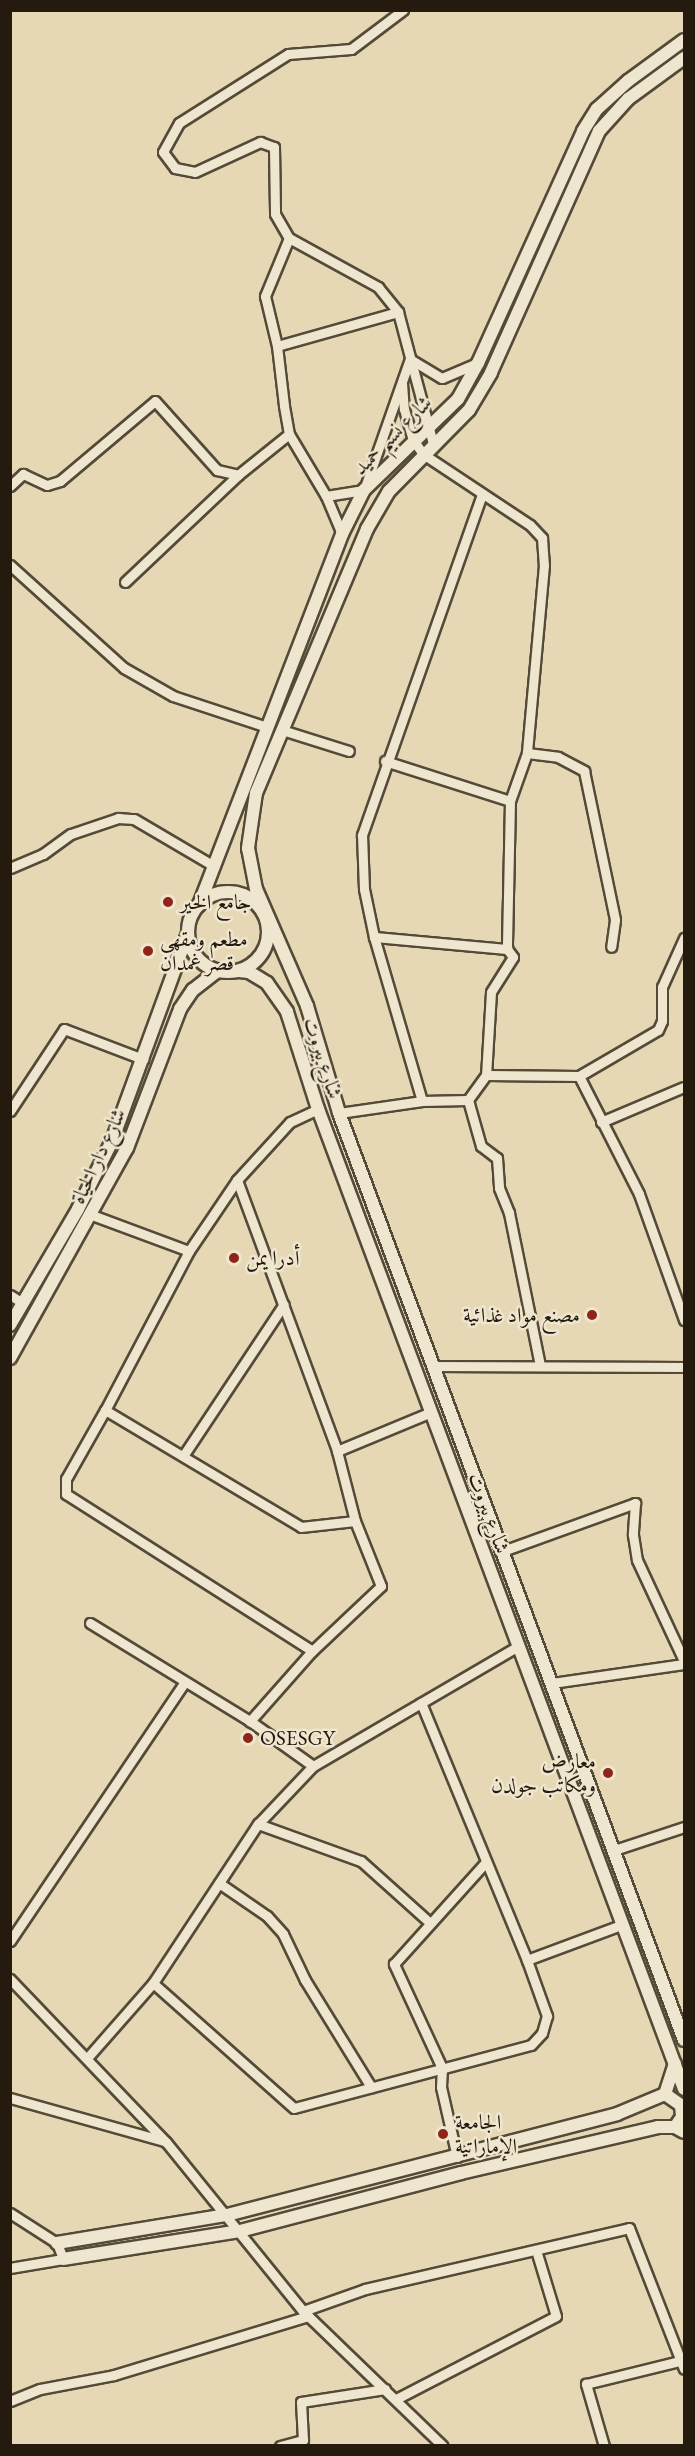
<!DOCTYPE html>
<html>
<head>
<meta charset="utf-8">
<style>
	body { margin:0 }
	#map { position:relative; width:695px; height:2456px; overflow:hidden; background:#e6d8b5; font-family:"EB Garamond",Amiri,serif }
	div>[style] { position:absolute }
	.roads { filter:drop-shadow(2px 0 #544a38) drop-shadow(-2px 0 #544a38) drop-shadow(0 2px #544a38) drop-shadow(0 -2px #544a38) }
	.street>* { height:9px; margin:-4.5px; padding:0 4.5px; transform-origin:4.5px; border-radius:4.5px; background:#efe6cf }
	.secondary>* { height:12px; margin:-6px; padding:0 6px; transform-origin:6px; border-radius:6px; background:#efe6cf }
	.secondary>.ring { margin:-6px; padding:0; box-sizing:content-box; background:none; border:12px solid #efe6cf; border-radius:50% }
	.dots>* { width:16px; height:16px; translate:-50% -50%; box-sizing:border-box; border:3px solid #efe6cf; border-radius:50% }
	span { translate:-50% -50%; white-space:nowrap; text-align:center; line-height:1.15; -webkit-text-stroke:5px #efe6cf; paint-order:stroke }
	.street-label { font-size:21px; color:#241a0e }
	.poi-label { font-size:21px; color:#241a0e }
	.left { translate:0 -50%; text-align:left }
	.right { translate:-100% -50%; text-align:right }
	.frame { position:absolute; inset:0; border:12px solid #241a0e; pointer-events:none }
</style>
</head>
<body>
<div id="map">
	<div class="roads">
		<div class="street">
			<i style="left:403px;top:10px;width:65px;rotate:143.1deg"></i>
			<i style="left:351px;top:49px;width:63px;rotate:175.5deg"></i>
			<i style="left:288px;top:54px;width:129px;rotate:147.7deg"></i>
			<i style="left:179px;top:123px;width:33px;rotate:119deg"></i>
			<i style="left:163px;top:152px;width:20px;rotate:53deg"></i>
			<i style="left:175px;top:168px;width:20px;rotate:11deg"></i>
			<i style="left:195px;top:172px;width:72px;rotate:-24.8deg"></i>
			<i style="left:260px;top:142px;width:15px;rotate:20deg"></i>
			<i style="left:274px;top:147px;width:67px;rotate:89.1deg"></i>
			<i style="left:275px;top:214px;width:28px;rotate:60deg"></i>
			<i style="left:289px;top:238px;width:102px;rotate:28.8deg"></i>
			<i style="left:378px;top:287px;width:32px;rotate:51deg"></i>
			<i style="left:398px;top:312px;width:137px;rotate:75.1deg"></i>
			<i style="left:289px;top:238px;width:63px;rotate:112.5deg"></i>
			<i style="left:265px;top:296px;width:51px;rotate:76.5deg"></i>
			<i style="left:277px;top:346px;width:60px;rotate:83.3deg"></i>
			<i style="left:284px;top:406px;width:28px;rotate:80deg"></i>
			<i style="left:289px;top:434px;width:72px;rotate:59.2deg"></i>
			<i style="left:326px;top:496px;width:41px;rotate:67.2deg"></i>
			<i style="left:277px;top:346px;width:126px;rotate:-15.7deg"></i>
			<i style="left:402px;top:383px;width:26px;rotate:86deg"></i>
			<i style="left:404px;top:409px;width:32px;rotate:74deg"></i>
			<i style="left:413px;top:440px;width:17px;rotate:54deg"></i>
			<i style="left:423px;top:454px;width:128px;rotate:33.6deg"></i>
			<i style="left:530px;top:525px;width:18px;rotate:47deg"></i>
			<i style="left:542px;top:538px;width:27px;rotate:86deg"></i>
			<i style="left:544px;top:565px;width:189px;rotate:95.2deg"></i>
			<i style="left:527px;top:753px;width:51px;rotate:109.5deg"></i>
			<i style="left:510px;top:801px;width:148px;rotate:91.2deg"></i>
			<i style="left:507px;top:949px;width:10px;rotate:53deg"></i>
			<i style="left:513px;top:957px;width:41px;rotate:122.2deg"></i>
			<i style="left:491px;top:992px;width:83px;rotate:93.4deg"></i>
			<i style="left:486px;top:1075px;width:31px;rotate:126deg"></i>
			<i style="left:468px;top:1100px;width:48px;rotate:74.2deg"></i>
			<i style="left:481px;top:1146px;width:20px;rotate:37deg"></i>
			<i style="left:497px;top:1158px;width:30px;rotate:86deg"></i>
			<i style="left:499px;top:1188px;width:27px;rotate:68deg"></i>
			<i style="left:509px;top:1213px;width:156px;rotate:78.5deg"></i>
			<i style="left:10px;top:486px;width:18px;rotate:-43deg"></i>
			<i style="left:23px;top:474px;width:26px;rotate:25deg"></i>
			<i style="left:47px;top:485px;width:14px;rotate:-17deg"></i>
			<i style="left:60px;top:481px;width:124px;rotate:-40.1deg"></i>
			<i style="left:155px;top:401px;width:93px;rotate:48.1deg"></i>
			<i style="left:217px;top:470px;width:22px;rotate:13deg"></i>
			<i style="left:326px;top:496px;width:38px;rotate:-9deg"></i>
			<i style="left:364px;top:490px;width:139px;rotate:-70.7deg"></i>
			<i style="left:410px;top:359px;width:37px;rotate:31deg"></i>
			<i style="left:442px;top:378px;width:39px;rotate:-23deg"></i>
			<i style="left:10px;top:565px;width:154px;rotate:42.1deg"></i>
			<i style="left:124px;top:668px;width:56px;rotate:29.7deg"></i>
			<i style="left:173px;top:696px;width:99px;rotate:18.3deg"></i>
			<i style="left:125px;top:582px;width:156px;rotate:-43.4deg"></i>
			<i style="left:238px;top:475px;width:65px;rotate:-38.8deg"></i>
			<i style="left:282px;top:730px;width:70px;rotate:17.4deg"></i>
			<i style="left:527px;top:753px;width:31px;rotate:7deg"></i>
			<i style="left:558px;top:757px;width:30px;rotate:28deg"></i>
			<i style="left:584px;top:771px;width:152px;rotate:78.2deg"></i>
			<i style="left:615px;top:920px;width:27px;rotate:98deg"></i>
			<i style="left:385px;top:761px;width:131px;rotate:17.7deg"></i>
			<i style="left:10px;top:868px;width:36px;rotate:-23deg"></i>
			<i style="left:43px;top:854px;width:34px;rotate:-36deg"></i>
			<i style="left:71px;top:834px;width:50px;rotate:-18.8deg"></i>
			<i style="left:118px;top:818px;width:16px;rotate:4deg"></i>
			<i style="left:134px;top:819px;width:91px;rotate:30.5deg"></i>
			<i style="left:374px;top:937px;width:134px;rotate:5.2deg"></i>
			<i style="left:486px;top:1075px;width:93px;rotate:0.6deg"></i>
			<i style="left:579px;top:1076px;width:91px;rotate:-30.2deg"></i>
			<i style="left:658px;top:1030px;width:10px;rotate:-66deg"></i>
			<i style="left:662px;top:1021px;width:34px;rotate:-90deg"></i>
			<i style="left:662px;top:987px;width:54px;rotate:-65.8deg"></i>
			<i style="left:579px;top:1076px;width:132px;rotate:63deg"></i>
			<i style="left:639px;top:1194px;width:134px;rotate:70.3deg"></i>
			<i style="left:422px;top:1101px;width:171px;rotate:-106.3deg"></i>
			<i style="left:374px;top:937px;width:49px;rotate:-101.8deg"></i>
			<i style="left:364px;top:889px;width:54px;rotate:-92.1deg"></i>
			<i style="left:362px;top:835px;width:361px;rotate:-70.6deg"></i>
			<i style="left:318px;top:1109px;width:31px;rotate:155deg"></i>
			<i style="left:290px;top:1122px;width:79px;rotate:132.4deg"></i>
			<i style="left:237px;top:1180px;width:86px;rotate:124.1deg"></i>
			<i style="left:189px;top:1251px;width:180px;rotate:117.8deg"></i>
			<i style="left:105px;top:1410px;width:228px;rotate:30.8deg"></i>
			<i style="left:301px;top:1527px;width:54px;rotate:-6.3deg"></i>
			<i style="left:10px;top:1111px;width:98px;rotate:-56.6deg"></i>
			<i style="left:64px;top:1029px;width:85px;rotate:20.8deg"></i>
			<i style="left:339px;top:1113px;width:84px;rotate:-8.2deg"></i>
			<i style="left:422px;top:1101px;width:46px;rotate:-1.2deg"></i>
			<i style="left:601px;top:1122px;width:90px;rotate:-22.9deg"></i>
			<i style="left:237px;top:1180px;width:289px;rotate:69.7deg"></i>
			<i style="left:337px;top:1451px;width:72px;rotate:75.6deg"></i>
			<i style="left:355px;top:1521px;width:70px;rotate:68.2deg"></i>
			<i style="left:381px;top:1586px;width:95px;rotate:136.7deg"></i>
			<i style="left:312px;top:1651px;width:94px;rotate:131.5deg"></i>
			<i style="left:92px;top:1215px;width:103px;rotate:20.4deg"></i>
			<i style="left:10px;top:1295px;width:15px;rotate:32deg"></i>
			<i style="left:434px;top:1366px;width:250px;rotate:0.2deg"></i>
			<i style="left:105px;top:1410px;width:79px;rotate:119.5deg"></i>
			<i style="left:66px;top:1479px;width:15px;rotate:90deg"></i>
			<i style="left:66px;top:1494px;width:292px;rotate:32.5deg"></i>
			<i style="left:337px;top:1451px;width:102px;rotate:-22.5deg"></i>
			<i style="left:183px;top:1456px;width:182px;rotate:-56.4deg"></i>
			<i style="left:500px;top:1552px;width:144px;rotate:-19.9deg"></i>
			<i style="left:635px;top:1503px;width:32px;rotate:94deg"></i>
			<i style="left:633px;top:1535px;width:25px;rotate:81deg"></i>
			<i style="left:637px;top:1560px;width:111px;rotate:65deg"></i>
			<i style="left:90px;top:1623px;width:188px;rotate:31.5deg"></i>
			<i style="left:250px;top:1721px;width:77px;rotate:35.5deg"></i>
			<i style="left:552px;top:1683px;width:133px;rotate:-8.2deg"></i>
			<i style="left:258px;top:1824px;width:109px;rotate:19.8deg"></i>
			<i style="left:361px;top:1861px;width:91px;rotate:41.9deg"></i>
			<i style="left:614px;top:1850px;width:74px;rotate:-18.2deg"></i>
			<i style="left:219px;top:1883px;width:58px;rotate:34.5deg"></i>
			<i style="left:267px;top:1916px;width:24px;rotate:48deg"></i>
			<i style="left:283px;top:1934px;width:51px;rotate:64.4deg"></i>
			<i style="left:305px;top:1980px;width:126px;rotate:58.3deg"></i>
			<i style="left:10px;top:1941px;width:311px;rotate:-56deg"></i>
			<i style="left:527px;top:1960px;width:100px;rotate:-20.4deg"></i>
			<i style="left:10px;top:1979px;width:226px;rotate:46.3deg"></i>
			<i style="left:166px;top:2142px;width:218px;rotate:51deg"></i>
			<i style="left:303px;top:2311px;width:194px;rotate:44deg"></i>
			<i style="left:153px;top:1983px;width:188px;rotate:41.6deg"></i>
			<i style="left:294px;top:2108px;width:245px;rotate:-14.9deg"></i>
			<i style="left:531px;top:2045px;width:16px;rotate:-47deg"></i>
			<i style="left:542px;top:2033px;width:18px;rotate:-74deg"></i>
			<i style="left:547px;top:2016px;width:59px;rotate:-109.7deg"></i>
			<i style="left:527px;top:1960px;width:278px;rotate:-112.4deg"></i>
			<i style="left:88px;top:2057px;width:98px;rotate:-48.7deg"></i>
			<i style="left:153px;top:1983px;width:191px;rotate:-56.6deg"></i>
			<i style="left:258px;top:1824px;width:80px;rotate:-46.5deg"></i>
			<i style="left:313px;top:1766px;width:238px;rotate:-30.3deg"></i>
			<i style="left:10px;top:2098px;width:160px;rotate:15.6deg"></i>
			<i style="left:457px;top:2157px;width:72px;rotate:-102.9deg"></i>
			<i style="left:441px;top:2087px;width:19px;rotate:-87deg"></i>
			<i style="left:442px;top:2068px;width:115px;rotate:-114.8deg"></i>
			<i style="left:394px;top:1964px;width:137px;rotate:-48deg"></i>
			<i style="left:10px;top:2213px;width:56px;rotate:32.6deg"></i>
			<i style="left:57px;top:2243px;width:17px;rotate:69deg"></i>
			<i style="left:63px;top:2259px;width:54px;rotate:170.4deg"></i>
			<i style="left:303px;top:2311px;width:66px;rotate:-19.5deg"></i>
			<i style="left:365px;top:2289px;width:271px;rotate:-13deg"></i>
			<i style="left:629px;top:2228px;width:151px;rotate:68.7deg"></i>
			<i style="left:396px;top:2399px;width:180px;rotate:-27.4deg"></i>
			<i style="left:556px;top:2316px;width:69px;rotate:-106.9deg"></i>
			<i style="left:10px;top:2401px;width:32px;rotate:-22deg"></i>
			<i style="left:40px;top:2389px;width:75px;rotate:-10.7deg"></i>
			<i style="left:114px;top:2375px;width:203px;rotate:-16.9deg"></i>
			<i style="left:280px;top:2446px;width:24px;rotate:-15deg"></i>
			<i style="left:303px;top:2440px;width:38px;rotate:-93deg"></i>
			<i style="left:301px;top:2402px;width:85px;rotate:-8.8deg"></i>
			<i style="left:604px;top:2446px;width:65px;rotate:-106.2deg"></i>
			<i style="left:586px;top:2384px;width:101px;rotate:-13.8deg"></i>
		</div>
		<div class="secondary">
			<i style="left:684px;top:58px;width:69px;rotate:143.8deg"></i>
			<i style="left:628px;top:99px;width:43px;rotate:132.2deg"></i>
			<i style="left:599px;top:131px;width:265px;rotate:114.1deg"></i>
			<i style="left:491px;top:373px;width:43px;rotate:120.7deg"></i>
			<i style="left:469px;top:410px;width:114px;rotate:134.6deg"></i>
			<i style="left:389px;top:491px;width:44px;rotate:120.1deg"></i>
			<i style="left:367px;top:529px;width:286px;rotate:112.8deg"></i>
			<i style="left:256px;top:793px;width:56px;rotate:98.3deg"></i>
			<i style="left:248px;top:848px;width:42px;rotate:79deg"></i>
			<i style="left:256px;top:889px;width:128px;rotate:66.4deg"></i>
			<i style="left:307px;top:1006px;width:112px;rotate:73.3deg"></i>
			<i style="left:339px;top:1113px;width:989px;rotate:69.59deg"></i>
			<i class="ring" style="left:188px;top:892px;width:68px;height:68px"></i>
			<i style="left:199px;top:905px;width:398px;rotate:-68.9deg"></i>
			<i style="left:342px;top:534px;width:49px;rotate:-63.4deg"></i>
			<i style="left:364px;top:490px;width:131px;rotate:-44.1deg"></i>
			<i style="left:458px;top:399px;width:41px;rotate:-60.9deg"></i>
			<i style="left:478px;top:363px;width:255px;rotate:-65.6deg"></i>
			<i style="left:583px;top:131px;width:26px;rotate:-58deg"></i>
			<i style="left:597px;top:109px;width:42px;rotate:-42.1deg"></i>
			<i style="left:628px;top:81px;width:69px;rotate:-36.2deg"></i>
			<i style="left:239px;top:971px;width:10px;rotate:6deg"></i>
			<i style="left:249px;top:972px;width:21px;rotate:31deg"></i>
			<i style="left:267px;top:983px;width:35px;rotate:55deg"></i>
			<i style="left:287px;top:1012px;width:102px;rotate:72.3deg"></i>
			<i style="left:318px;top:1109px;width:1046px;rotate:69.52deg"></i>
			<i style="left:10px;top:1325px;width:134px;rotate:-59.6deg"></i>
			<i style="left:78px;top:1209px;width:76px;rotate:-63.4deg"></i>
			<i style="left:112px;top:1141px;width:221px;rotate:-69.9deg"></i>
			<i style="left:10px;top:1358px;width:240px;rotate:-60.9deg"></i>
			<i style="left:127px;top:1148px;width:149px;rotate:-69.1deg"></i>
			<i style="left:180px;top:1009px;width:23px;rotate:-56deg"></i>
			<i style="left:193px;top:990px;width:31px;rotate:-38deg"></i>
			<i style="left:665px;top:2094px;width:19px;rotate:35deg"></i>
			<i style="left:681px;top:2105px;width:12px;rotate:85deg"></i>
			<i style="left:682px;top:2117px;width:12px;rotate:125deg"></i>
			<i style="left:57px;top:2243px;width:172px;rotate:-9.4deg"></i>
			<i style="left:227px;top:2215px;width:403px;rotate:-14.5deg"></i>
			<i style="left:617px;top:2114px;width:52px;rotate:-22.6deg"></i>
			<i style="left:665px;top:2094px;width:32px;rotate:-72deg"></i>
			<i style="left:63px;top:2259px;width:179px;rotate:-9deg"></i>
			<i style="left:240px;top:2231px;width:228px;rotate:-14.7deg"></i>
			<i style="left:461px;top:2173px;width:202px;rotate:-13.1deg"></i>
			<i style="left:658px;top:2127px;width:17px"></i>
			<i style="left:675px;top:2127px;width:10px;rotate:29deg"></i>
		</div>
	</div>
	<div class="dots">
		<i style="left:168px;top:902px;background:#8f2418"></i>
		<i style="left:148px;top:951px;background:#8f2418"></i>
		<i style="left:234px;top:1258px;background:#8f2418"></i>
		<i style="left:592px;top:1315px;background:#8f2418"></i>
		<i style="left:248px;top:1738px;background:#8f2418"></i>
		<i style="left:608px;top:1773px;background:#8f2418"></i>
		<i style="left:443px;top:2134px;background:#8f2418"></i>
	</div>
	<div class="street-label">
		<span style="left:392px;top:435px;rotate:-45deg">شارع نسيم حميد</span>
		<span style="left:323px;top:1058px;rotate:72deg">شارع بيروت</span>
		<span style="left:98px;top:1156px;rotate:-65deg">شارع دار الحياة</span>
		<span style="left:489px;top:1513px;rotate:70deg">شارع بيروت</span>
	</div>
	<div class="poi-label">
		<span class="left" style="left:180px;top:902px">جامع الخير</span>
		<span class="left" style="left:160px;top:951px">مطعم ومقهى<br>قصر غمدان</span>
		<span class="left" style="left:246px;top:1258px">أدرا يمن</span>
		<span class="right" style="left:580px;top:1315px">مصنع مواد غذائية</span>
		<span class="left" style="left:260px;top:1738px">OSESGY</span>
		<span class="right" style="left:596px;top:1773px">معارض<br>ومكاتب جولدن</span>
		<span class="left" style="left:455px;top:2134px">الجامعة<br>الإماراتية</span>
	</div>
	<div class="frame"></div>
</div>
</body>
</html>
